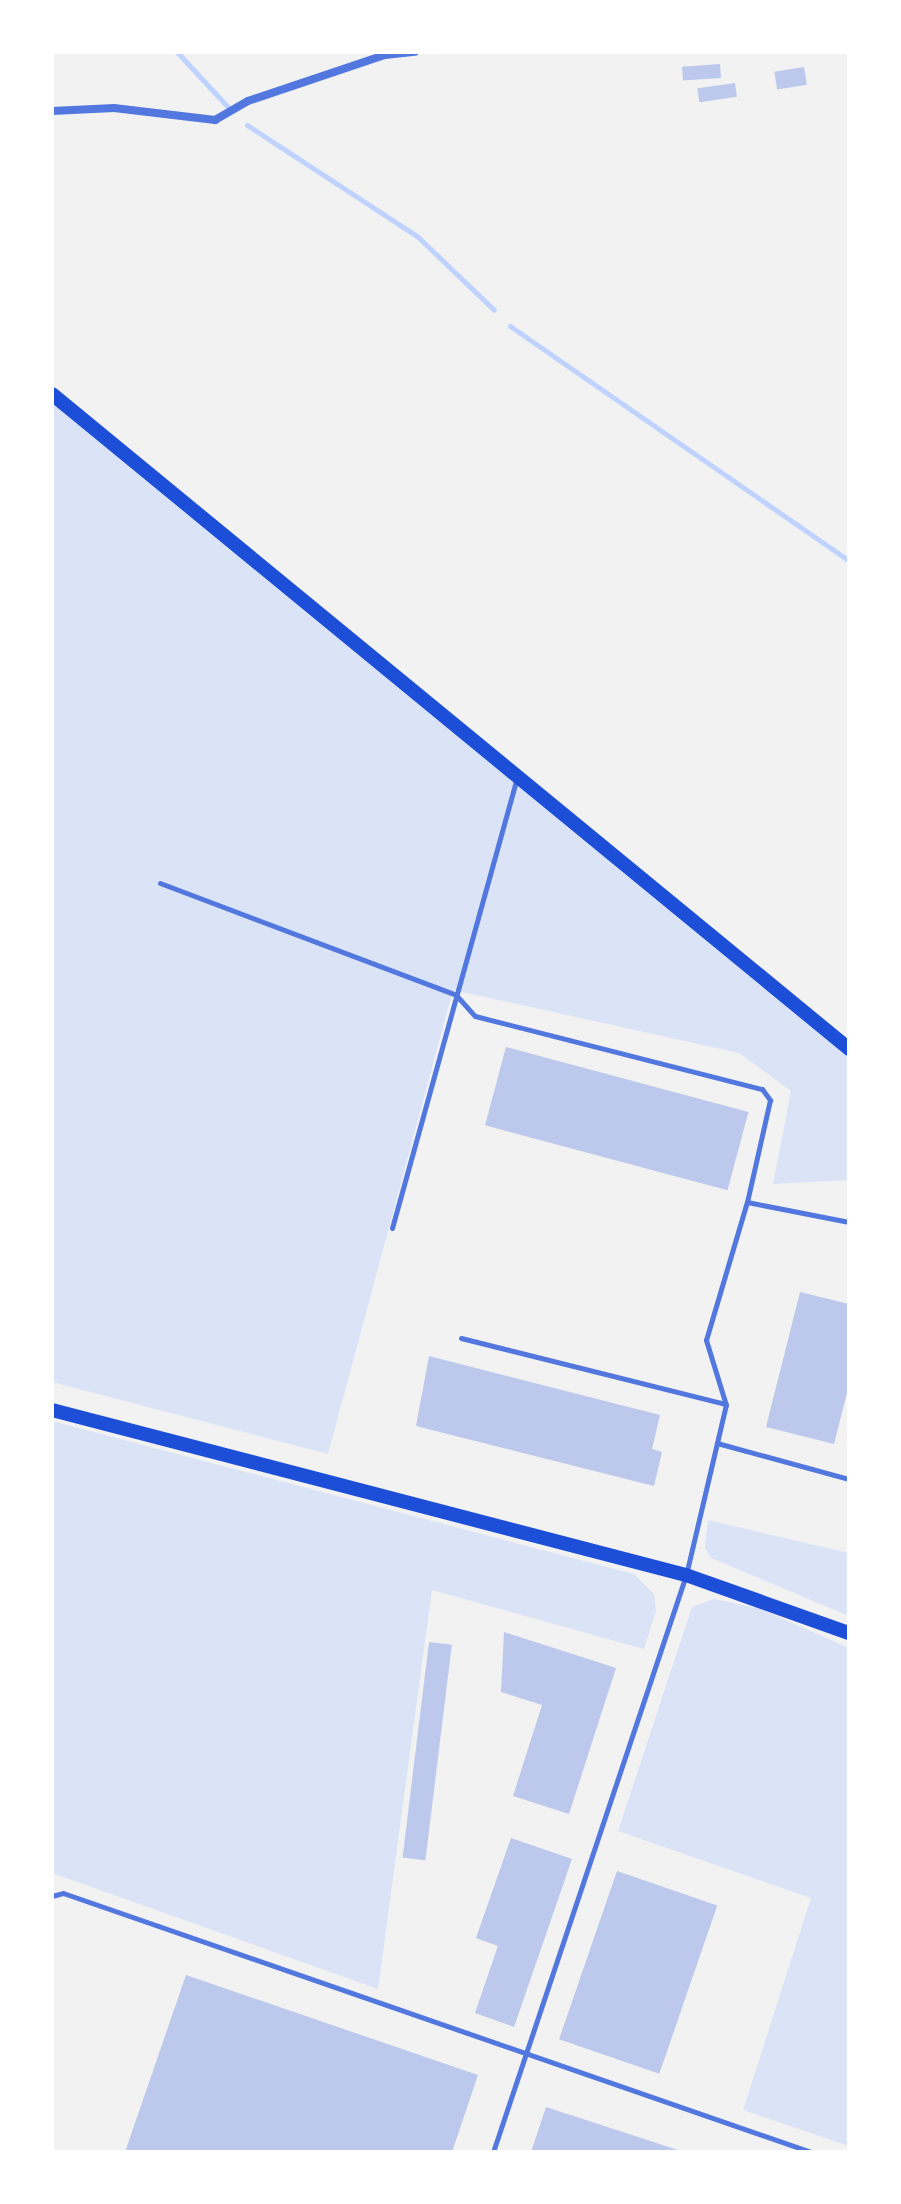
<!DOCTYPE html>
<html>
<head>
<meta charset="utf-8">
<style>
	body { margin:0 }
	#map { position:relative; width:901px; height:2204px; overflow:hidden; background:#f2f2f2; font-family:Barlow,sans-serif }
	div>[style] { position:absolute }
	.green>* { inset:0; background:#dbe4f7 }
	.stream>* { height:5px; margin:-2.5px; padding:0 2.5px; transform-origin:2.5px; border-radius:2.5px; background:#bfd3fe }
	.building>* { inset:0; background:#bdc9ec; transform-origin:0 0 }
	.service>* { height:5px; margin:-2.5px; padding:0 2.5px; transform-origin:2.5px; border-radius:2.5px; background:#5277de }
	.minor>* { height:8px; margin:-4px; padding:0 4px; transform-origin:4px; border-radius:4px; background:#5277de }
	.secondary>* { height:14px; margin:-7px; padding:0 7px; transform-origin:7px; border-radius:7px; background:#1d4ed8 }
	span { translate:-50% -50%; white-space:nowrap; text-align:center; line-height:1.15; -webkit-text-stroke:7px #fff; paint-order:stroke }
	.frame { position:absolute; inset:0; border:54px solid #fff; pointer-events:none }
</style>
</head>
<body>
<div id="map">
	<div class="green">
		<i style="clip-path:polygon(52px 392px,849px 1044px,849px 1180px,773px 1184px,791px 1091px,739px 1053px,453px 990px,328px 1454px,52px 1382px)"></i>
		<i style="clip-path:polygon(52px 1421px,634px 1574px,654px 1594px,656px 1611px,644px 1649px,432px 1590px,378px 1989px,52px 1873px)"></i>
		<i style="clip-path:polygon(708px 1520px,849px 1553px,849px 1616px,711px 1558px,705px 1548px)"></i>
		<i style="clip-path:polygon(714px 1599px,758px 1608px,849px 1648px,849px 2146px,743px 2110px,811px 1898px,618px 1831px,692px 1607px)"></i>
	</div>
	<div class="stream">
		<i style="left:177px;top:52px;width:74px;rotate:47.2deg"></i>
		<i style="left:247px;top:125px;width:204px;rotate:33.2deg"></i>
		<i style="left:418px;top:237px;width:105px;rotate:43.8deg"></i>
		<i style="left:510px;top:326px;width:412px;rotate:34.7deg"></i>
	</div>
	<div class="building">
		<i style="left:720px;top:64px;width:14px;height:38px;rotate:86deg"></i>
		<i style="left:804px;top:67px;width:18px;height:30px;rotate:81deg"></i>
		<i style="left:735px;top:83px;width:14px;height:38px;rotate:82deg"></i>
		<i style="left:506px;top:1047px;width:251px;height:81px;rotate:15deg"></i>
		<i style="clip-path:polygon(800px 1292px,849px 1304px,849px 1385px,834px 1444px,766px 1427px)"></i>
		<i style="clip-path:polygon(429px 1356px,660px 1415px,652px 1449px,662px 1452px,654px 1486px,416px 1426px)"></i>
		<i style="clip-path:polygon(504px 1632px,616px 1668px,569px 1814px,513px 1796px,542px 1705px,501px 1692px)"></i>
		<i style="left:429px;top:1642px;width:23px;height:217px;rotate:7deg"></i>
		<i style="clip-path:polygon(511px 1838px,572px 1859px,514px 2027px,475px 2013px,498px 1946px,476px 1938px)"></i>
		<i style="left:617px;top:1871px;width:106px;height:178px;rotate:19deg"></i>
		<i style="clip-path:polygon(186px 1975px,478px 2075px,452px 2152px,125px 2152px)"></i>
		<i style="clip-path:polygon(546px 2107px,681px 2151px,680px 2152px,531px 2152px)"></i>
	</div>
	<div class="service">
		<i style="left:160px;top:883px;width:316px;rotate:20.7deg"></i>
		<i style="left:456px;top:995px;width:28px;rotate:48deg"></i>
		<i style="left:475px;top:1016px;width:296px;rotate:14.3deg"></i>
		<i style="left:762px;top:1089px;width:14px;rotate:54deg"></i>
		<i style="left:770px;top:1100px;width:105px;rotate:102.7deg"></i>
		<i style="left:392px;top:1228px;width:467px;rotate:-74.5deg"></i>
		<i style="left:461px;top:1338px;width:272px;rotate:14deg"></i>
		<i style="left:717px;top:1443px;width:137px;rotate:15.3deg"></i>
		<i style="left:52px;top:1896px;width:11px;rotate:-15deg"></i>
		<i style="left:63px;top:1893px;width:792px;rotate:19.1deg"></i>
		<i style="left:493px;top:2152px;width:608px;rotate:-71.51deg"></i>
		<i style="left:686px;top:1575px;width:175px;rotate:-76.8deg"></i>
		<i style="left:726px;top:1405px;width:68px;rotate:-107.1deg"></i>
		<i style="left:706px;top:1340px;width:144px;rotate:-73.5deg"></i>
		<i style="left:747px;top:1202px;width:104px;rotate:11.1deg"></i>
	</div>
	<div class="minor">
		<i style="left:52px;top:111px;width:62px;rotate:-2.8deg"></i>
		<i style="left:114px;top:108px;width:102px;rotate:6.8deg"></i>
		<i style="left:215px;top:120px;width:38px;rotate:-30deg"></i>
		<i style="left:248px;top:101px;width:145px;rotate:-18.6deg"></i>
		<i style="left:385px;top:55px;width:30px;rotate:-6deg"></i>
	</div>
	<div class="secondary">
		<i style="left:52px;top:394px;width:1032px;rotate:39.41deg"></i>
		<i style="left:52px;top:1410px;width:655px;rotate:14.59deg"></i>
		<i style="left:686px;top:1575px;width:173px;rotate:19.6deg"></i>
	</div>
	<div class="frame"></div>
</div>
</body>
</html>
